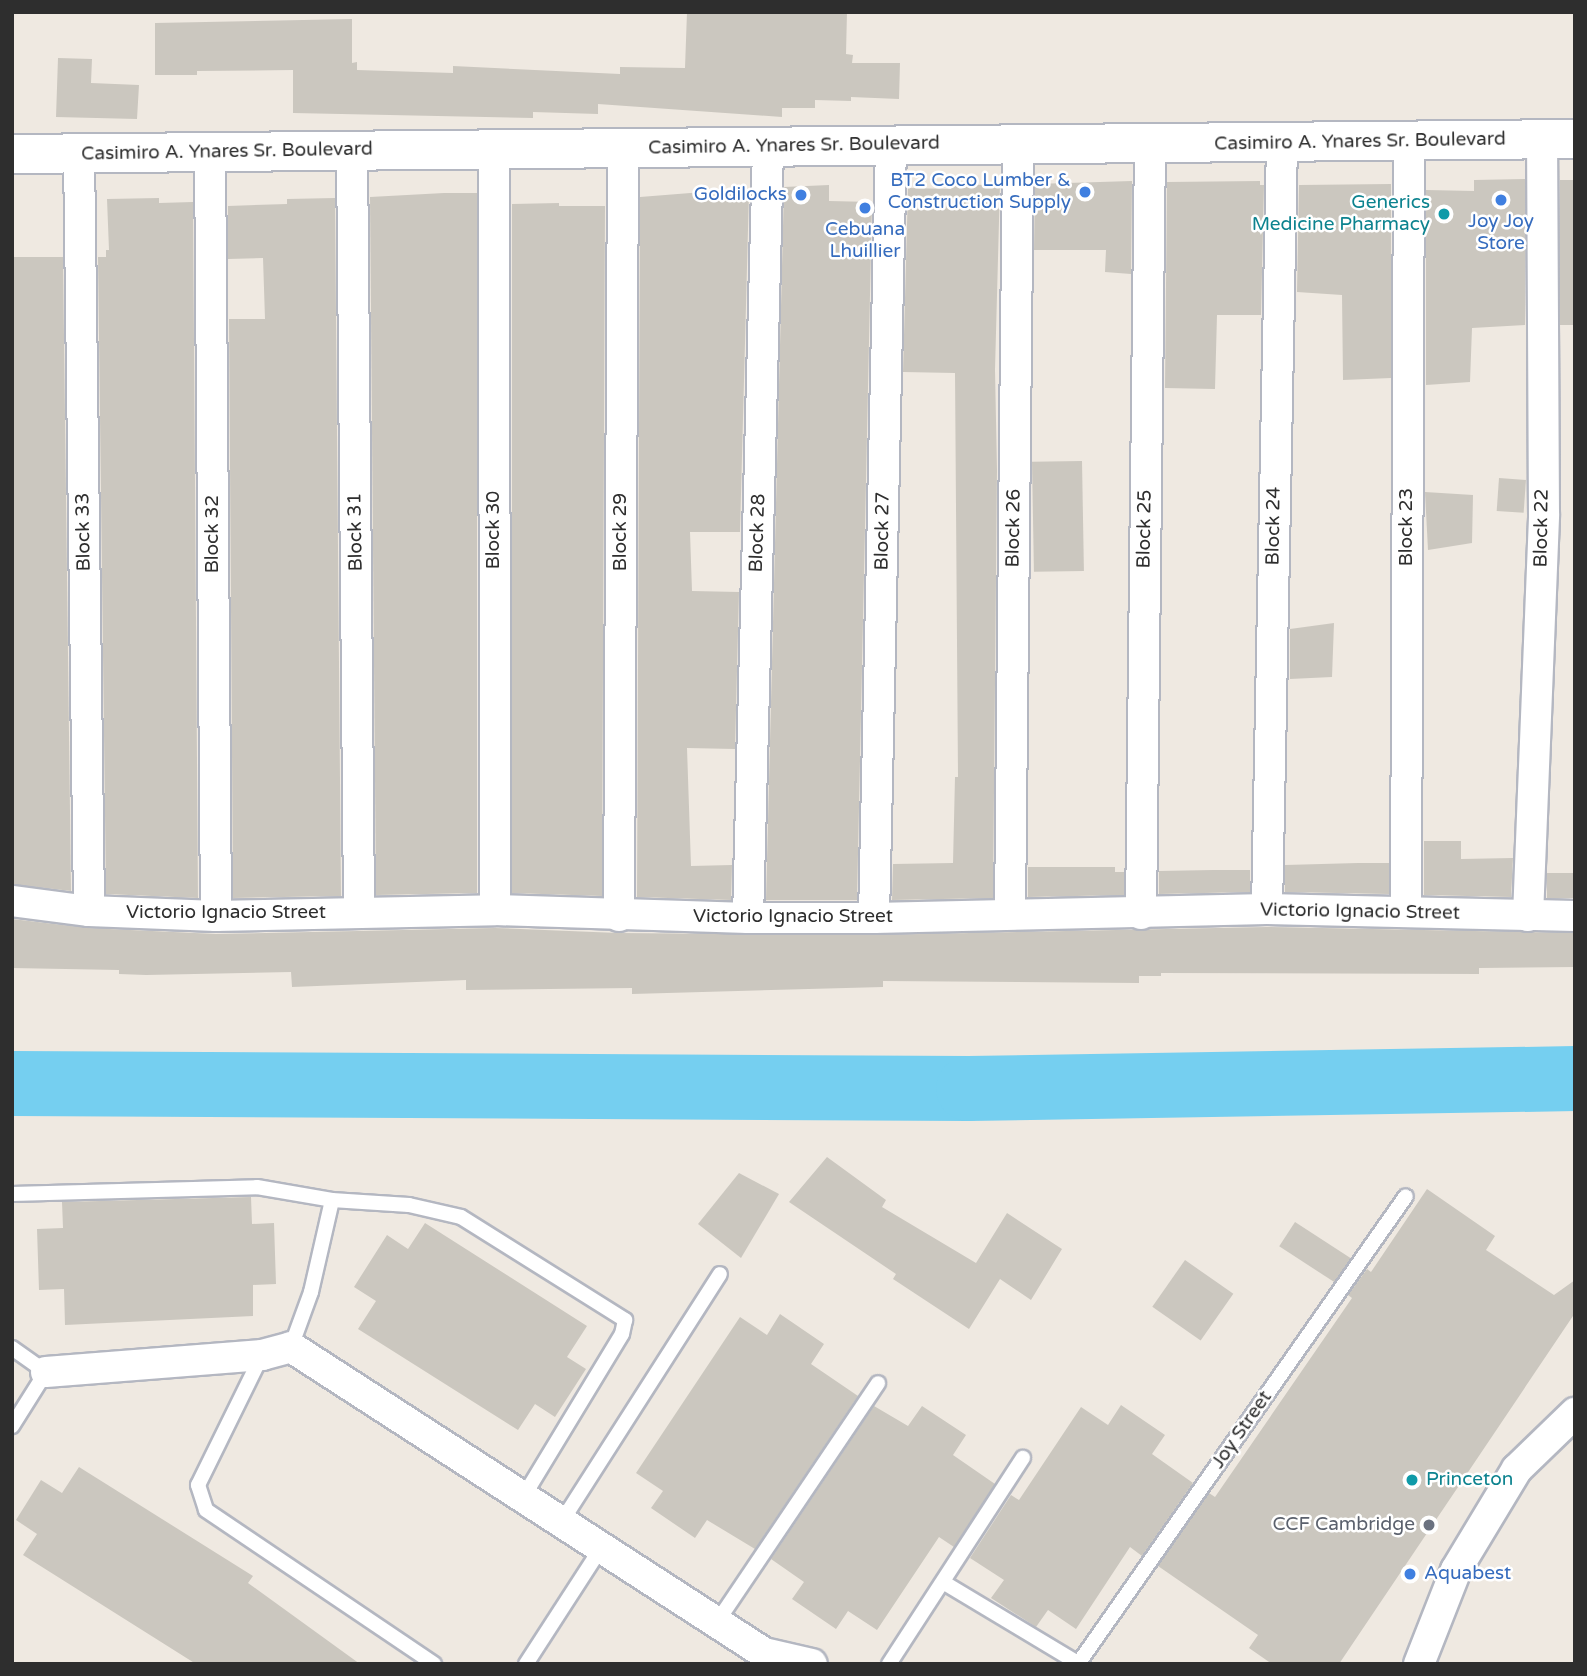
<!DOCTYPE html>
<html>
<head>
<meta charset="utf-8">
<style>
	body { margin:0 }
	#map { position:relative; width:1587px; height:1676px; overflow:hidden; background:#efe9e1; font-family:"Varela Round",sans-serif }
	div>[style] { position:absolute }
	.river>* { height:65px; margin:-32.5px; padding:0 32.5px; transform-origin:32.5px; border-radius:32.5px; background:#75cff0 }
	.building>* { inset:0; background:#cbc7bf; transform-origin:0 0 }
	.roads { filter:drop-shadow(2px 0 #b4b7c1) drop-shadow(-2px 0 #b4b7c1) drop-shadow(0 2px #b4b7c1) drop-shadow(0 -2px #b4b7c1) }
	.service>* { height:14px; margin:-7px; padding:0 7px; transform-origin:7px; border-radius:7px; background:#fff }
	.minor>* { height:30px; margin:-15px; padding:0 15px; transform-origin:15px; border-radius:15px; background:#fff }
	.secondary>* { height:38px; margin:-19px; padding:0 19px; transform-origin:19px; border-radius:19px; background:#fff }
	.dots>* { width:19px; height:19px; translate:-50% -50%; box-sizing:border-box; border:4px solid #fff; border-radius:50% }
	span { translate:-50% -50%; white-space:nowrap; text-align:center; line-height:1.15; -webkit-text-stroke:5px #fff; paint-order:stroke }
	.street-label { font-size:19px; color:#2e2e2e }
	.shop-label { font-size:19px; color:#366cbe }
	.right { translate:-100% -50%; text-align:right }
	.left { translate:0 -50%; text-align:left }
	.culture-label { font-size:19px; color:#0d838f }
	.worship-label { font-size:19px; color:#5b616d }
	.frame { position:absolute; inset:0; border:14px solid #2e2e2e; pointer-events:none }
</style>
</head>
<body>
<div id="map">
	<div class="river">
		<i style="left:12px;top:1083px;width:956px;rotate:0.3deg"></i>
		<i style="left:968px;top:1088px;width:607px;rotate:-0.94deg"></i>
	</div>
	<div class="building">
		<i style="clip-path:polygon(687px 12px,847px 12px,846px 54px,853px 55px,852px 63px,900px 63px,899px 99px,851px 97px,851px 101px,815px 100px,815px 108px,782px 108px,782px 117px,598px 104px,598px 114px,533px 112px,533px 118px,293px 113px,293px 70px,197px 71px,197px 75px,155px 75px,155px 23px,352px 19px,352px 63px,357px 62px,357px 70px,453px 73px,453px 66px,620px 74px,620px 67px,685px 68px)"></i>
		<i style="clip-path:polygon(58px 58px,92px 59px,91px 83px,139px 85px,137px 119px,56px 117px)"></i>
		<i style="clip-path:polygon(1525px 179px,1525px 325px,1472px 328px,1470px 382px,1426px 385px,1426px 190px,1474px 191px,1474px 180px)"></i>
		<i style="left:1575px;top:180px;width:145px;height:15px;rotate:90deg"></i>
		<i style="clip-path:polygon(1132px 181px,1131px 274px,1105px 272px,1106px 250px,1034px 250px,1035px 184px)"></i>
		<i style="clip-path:polygon(1260px 181px,1260px 185px,1264px 185px,1261px 315px,1217px 315px,1215px 389px,1165px 388px,1167px 182px)"></i>
		<i style="clip-path:polygon(1000px 184px,995px 370px,997px 470px,993px 898px,892px 900px,893px 864px,953px 863px,955px 777px,958px 777px,955px 373px,903px 372px,908px 188px,951px 189px,951px 186px)"></i>
		<i style="clip-path:polygon(1391px 184px,1391px 378px,1343px 380px,1342px 295px,1297px 292px,1299px 185px)"></i>
		<i style="clip-path:polygon(829px 185px,829px 201px,872px 202px,857px 900px,766px 900px,784px 187px)"></i>
		<i style="clip-path:polygon(703px 192px,749px 192px,740px 532px,690px 532px,692px 591px,739px 592px,735px 749px,687px 748px,691px 866px,732px 865px,731px 900px,637px 897px,640px 197px)"></i>
		<i style="clip-path:polygon(444px 193px,477px 193px,477px 893px,376px 895px,370px 197px)"></i>
		<i style="clip-path:polygon(159px 198px,159px 203px,193px 202px,198px 898px,106px 894px,98px 257px,106px 257px,106px 250px,109px 250px,107px 199px)"></i>
		<i style="clip-path:polygon(335px 198px,341px 896px,233px 898px,229px 319px,265px 319px,263px 258px,228px 259px,228px 206px,287px 204px,287px 199px)"></i>
		<i style="clip-path:polygon(559px 203px,559px 206px,605px 206px,602px 896px,512px 893px,512px 204px)"></i>
		<i style="clip-path:polygon(12px 257px,63px 257px,71px 891px,12px 884px)"></i>
		<i style="left:1082px;top:461px;width:110px;height:50px;rotate:89deg"></i>
		<i style="left:1499px;top:478px;width:27px;height:33px;rotate:4deg"></i>
		<i style="clip-path:polygon(1425px 492px,1473px 495px,1472px 543px,1428px 550px)"></i>
		<i style="clip-path:polygon(1334px 623px,1332px 677px,1290px 679px,1290px 629px)"></i>
		<i style="clip-path:polygon(1424px 841px,1461px 841px,1461px 859px,1513px 858px,1511px 897px,1424px 895px)"></i>
		<i style="clip-path:polygon(1358px 863px,1389px 863px,1389px 894px,1285px 892px,1285px 865px)"></i>
		<i style="clip-path:polygon(1028px 867px,1115px 867px,1115px 872px,1124px 872px,1124px 895px,1028px 897px)"></i>
		<i style="clip-path:polygon(1213px 870px,1250px 870px,1250px 892px,1159px 894px,1159px 871px)"></i>
		<i style="left:1547px;top:873px;width:28px;height:25px"></i>
		<i style="clip-path:polygon(12px 919px,88px 928px,216px 934px,495px 928px,618px 933px,874px 935px,1267px 927px,1575px 933px,1575px 967px,1479px 968px,1479px 974px,1161px 973px,1161px 976px,1139px 976px,1139px 983px,883px 981px,883px 987px,632px 994px,632px 988px,466px 990px,466px 980px,292px 987px,291px 972px,146px 975px,119px 974px,119px 970px,12px 968px)"></i>
		<i style="clip-path:polygon(827px 1157px,886px 1200px,882px 1207px,976px 1263px,1007px 1213px,1062px 1249px,1031px 1300px,1000px 1279px,969px 1329px,893px 1279px,896px 1274px,789px 1202px)"></i>
		<i style="clip-path:polygon(739px 1173px,779px 1194px,741px 1258px,698px 1224px)"></i>
		<i style="clip-path:polygon(1427px 1189px,1495px 1236px,1486px 1250px,1554px 1295px,1575px 1280px,1575px 1313px,1339px 1664px,1272px 1664px,1249px 1648px,1258px 1635px,1158px 1566px,1209px 1493px,1215px 1497px,1352px 1298px,1348px 1295px,1367px 1269px,1371px 1272px)"></i>
		<i style="clip-path:polygon(251px 1197px,252px 1224px,274px 1223px,276px 1284px,253px 1285px,253px 1316px,65px 1325px,64px 1289px,39px 1290px,37px 1229px,63px 1228px,62px 1202px)"></i>
		<i style="left:1295px;top:1222px;width:67px;height:29px;rotate:33deg"></i>
		<i style="clip-path:polygon(425px 1223px,587px 1326px,567px 1357px,586px 1369px,555px 1417px,535px 1404px,518px 1430px,358px 1329px,376px 1301px,354px 1287px,387px 1235px,408px 1249px)"></i>
		<i style="left:1185px;top:1260px;width:59px;height:57px;rotate:35deg"></i>
		<i style="clip-path:polygon(780px 1314px,824px 1344px,811px 1364px,858px 1396px,755px 1549px,707px 1520px,695px 1538px,651px 1508px,663px 1491px,636px 1473px,740px 1317px,767px 1335px)"></i>
		<i style="clip-path:polygon(1121px 1405px,1165px 1435px,1152px 1454px,1193px 1483px,1142px 1556px,1130px 1547px,1076px 1629px,1048px 1610px,1036px 1627px,991px 1598px,1004px 1580px,970px 1558px,1011px 1495px,1019px 1500px,1081px 1407px,1108px 1425px)"></i>
		<i style="clip-path:polygon(874px 1406px,908px 1426px,922px 1406px,966px 1435px,953px 1455px,995px 1484px,954px 1547px,939px 1537px,877px 1630px,848px 1611px,836px 1629px,792px 1599px,804px 1582px,771px 1559px)"></i>
		<i style="clip-path:polygon(79px 1467px,253px 1576px,248px 1583px,360px 1664px,196px 1664px,23px 1555px,37px 1534px,16px 1520px,41px 1480px,62px 1493px)"></i>
	</div>
	<div class="roads">
		<div class="service">
			<i style="left:12px;top:1194px;width:245px;rotate:-1.6deg"></i>
			<i style="left:257px;top:1187px;width:76px;rotate:9.8deg"></i>
			<i style="left:291px;top:1347px;width:59px;rotate:-70deg"></i>
			<i style="left:311px;top:1292px;width:94px;rotate:-77.1deg"></i>
			<i style="left:332px;top:1200px;width:77px;rotate:3.7deg"></i>
			<i style="left:409px;top:1205px;width:53px;rotate:13deg"></i>
			<i style="left:461px;top:1217px;width:194px;rotate:32.1deg"></i>
			<i style="left:625px;top:1320px;width:14px;rotate:102deg"></i>
			<i style="left:622px;top:1334px;width:189px;rotate:121.2deg"></i>
			<i style="left:12px;top:1348px;width:42px;rotate:35.2deg"></i>
			<i style="left:46px;top:1372px;width:64px;rotate:122.2deg"></i>
			<i style="left:262px;top:1355px;width:145px;rotate:116.2deg"></i>
			<i style="left:198px;top:1485px;width:26px;rotate:72deg"></i>
			<i style="left:206px;top:1510px;width:275px;rotate:34deg"></i>
			<i style="left:562px;top:1521px;width:293px;rotate:-57.4deg"></i>
			<i style="left:943px;top:1582px;width:157px;rotate:31deg"></i>
			<i style="left:717px;top:1622px;width:288px;rotate:-56deg"></i>
			<i style="left:526px;top:1664px;width:138px;rotate:-57.1deg"></i>
			<i style="left:889px;top:1664px;width:246px;rotate:-57deg"></i>
			<i style="left:1078px;top:1664px;width:571px;rotate:-54.98deg"></i>
		</div>
		<div class="minor">
			<i style="left:494px;top:150px;width:760px;rotate:89.92deg"></i>
			<i style="left:352px;top:151px;width:762px;rotate:89.47deg"></i>
			<i style="left:210px;top:152px;width:764px;rotate:89.55deg"></i>
			<i style="left:79px;top:153px;width:758px;rotate:89.24deg"></i>
			<i style="left:12px;top:901px;width:78px;rotate:7.4deg"></i>
			<i style="left:89px;top:911px;width:127px;rotate:2.3deg"></i>
			<i style="left:216px;top:916px;width:279px;rotate:-1.2deg"></i>
			<i style="left:495px;top:910px;width:253px;rotate:1.8deg"></i>
			<i style="left:748px;top:918px;width:126px"></i>
			<i style="left:874px;top:918px;width:393px;rotate:-1.3deg"></i>
			<i style="left:1267px;top:909px;width:308px;rotate:1.3deg"></i>
			<i style="left:1267px;top:909px;width:767px;rotate:-88.88deg"></i>
			<i style="left:1406px;top:912px;width:771px;rotate:-89.78deg"></i>
			<i style="left:1010px;top:913px;width:769px;rotate:-89.4deg"></i>
			<i style="left:1141px;top:914px;width:770px;rotate:-89.33deg"></i>
			<i style="left:619px;top:916px;width:768px;rotate:-89.7deg"></i>
			<i style="left:1528px;top:916px;width:402px;rotate:-87.7deg"></i>
			<i style="left:1544px;top:514px;width:375px;rotate:-90.3deg"></i>
			<i style="left:748px;top:918px;width:771px;rotate:-88.51deg"></i>
			<i style="left:874px;top:918px;width:774px;rotate:-88.74deg"></i>
			<i style="left:46px;top:1372px;width:217px;rotate:-4.5deg"></i>
			<i style="left:262px;top:1355px;width:30px;rotate:-15deg"></i>
			<i style="left:291px;top:1347px;width:563px;rotate:32.9deg"></i>
			<i style="left:764px;top:1653px;width:49px;rotate:12.9deg"></i>
			<i style="left:1419px;top:1664px;width:101px;rotate:-68.5deg"></i>
			<i style="left:1456px;top:1570px;width:118px;rotate:-58.9deg"></i>
			<i style="left:1517px;top:1469px;width:81px;rotate:-44deg"></i>
		</div>
		<div class="secondary">
			<i style="left:12px;top:154px;width:1563px;rotate:-0.55deg"></i>
		</div>
	</div>
	<div class="dots">
		<i style="left:1085px;top:192px;background:#3f7fe0"></i>
		<i style="left:801px;top:195px;background:#3f7fe0"></i>
		<i style="left:1501px;top:200px;background:#3f7fe0"></i>
		<i style="left:865px;top:208px;background:#3f7fe0"></i>
		<i style="left:1444px;top:214px;background:#0f9aa8"></i>
		<i style="left:1412px;top:1480px;background:#0f9aa8"></i>
		<i style="left:1429px;top:1525px;background:#6b7280"></i>
		<i style="left:1410px;top:1574px;background:#3f7fe0"></i>
	</div>
	<div class="street-label">
		<span style="left:1360px;top:142px;rotate:-1deg">Casimiro A. Ynares Sr. Boulevard</span>
		<span style="left:794px;top:146px;rotate:-1deg">Casimiro A. Ynares Sr. Boulevard</span>
		<span style="left:227px;top:152px;rotate:-1deg">Casimiro A. Ynares Sr. Boulevard</span>
		<span style="left:1274px;top:526px;rotate:-89deg">Block 24</span>
		<span style="left:1407px;top:527px;rotate:-90deg">Block 23</span>
		<span style="left:1014px;top:528px;rotate:-89deg">Block 26</span>
		<span style="left:1542px;top:528px;rotate:-89deg">Block 22</span>
		<span style="left:1145px;top:529px;rotate:-89deg">Block 25</span>
		<span style="left:494px;top:530px;rotate:-90deg">Block 30</span>
		<span style="left:883px;top:531px;rotate:-89deg">Block 27</span>
		<span style="left:84px;top:532px;rotate:-91deg">Block 33</span>
		<span style="left:356px;top:532px;rotate:-91deg">Block 31</span>
		<span style="left:621px;top:532px;rotate:-90deg">Block 29</span>
		<span style="left:758px;top:533px;rotate:-88deg">Block 28</span>
		<span style="left:213px;top:534px;rotate:-90deg">Block 32</span>
		<span style="left:1360px;top:912px;rotate:1deg">Victorio Ignacio Street</span>
		<span style="left:226px;top:913px">Victorio Ignacio Street</span>
		<span style="left:793px;top:917px">Victorio Ignacio Street</span>
		<span style="left:1242px;top:1430px;rotate:-55deg">Joy Street</span>
	</div>
	<div class="shop-label">
		<span class="right" style="left:1071px;top:192px">BT2 Coco Lumber &amp;<br>Construction Supply</span>
		<span class="right" style="left:787px;top:195px">Goldilocks</span>
		<span style="left:1501px;top:233px">Joy Joy<br>Store</span>
		<span style="left:865px;top:241px">Cebuana<br>Lhuillier</span>
		<span class="left" style="left:1424px;top:1574px">Aquabest</span>
	</div>
	<div class="culture-label">
		<span class="right" style="left:1430px;top:214px">Generics<br>Medicine Pharmacy</span>
		<span class="left" style="left:1426px;top:1480px">Princeton</span>
	</div>
	<div class="worship-label">
		<span class="right" style="left:1415px;top:1525px">CCF Cambridge</span>
	</div>
	<div class="frame"></div>
</div>
</body>
</html>
